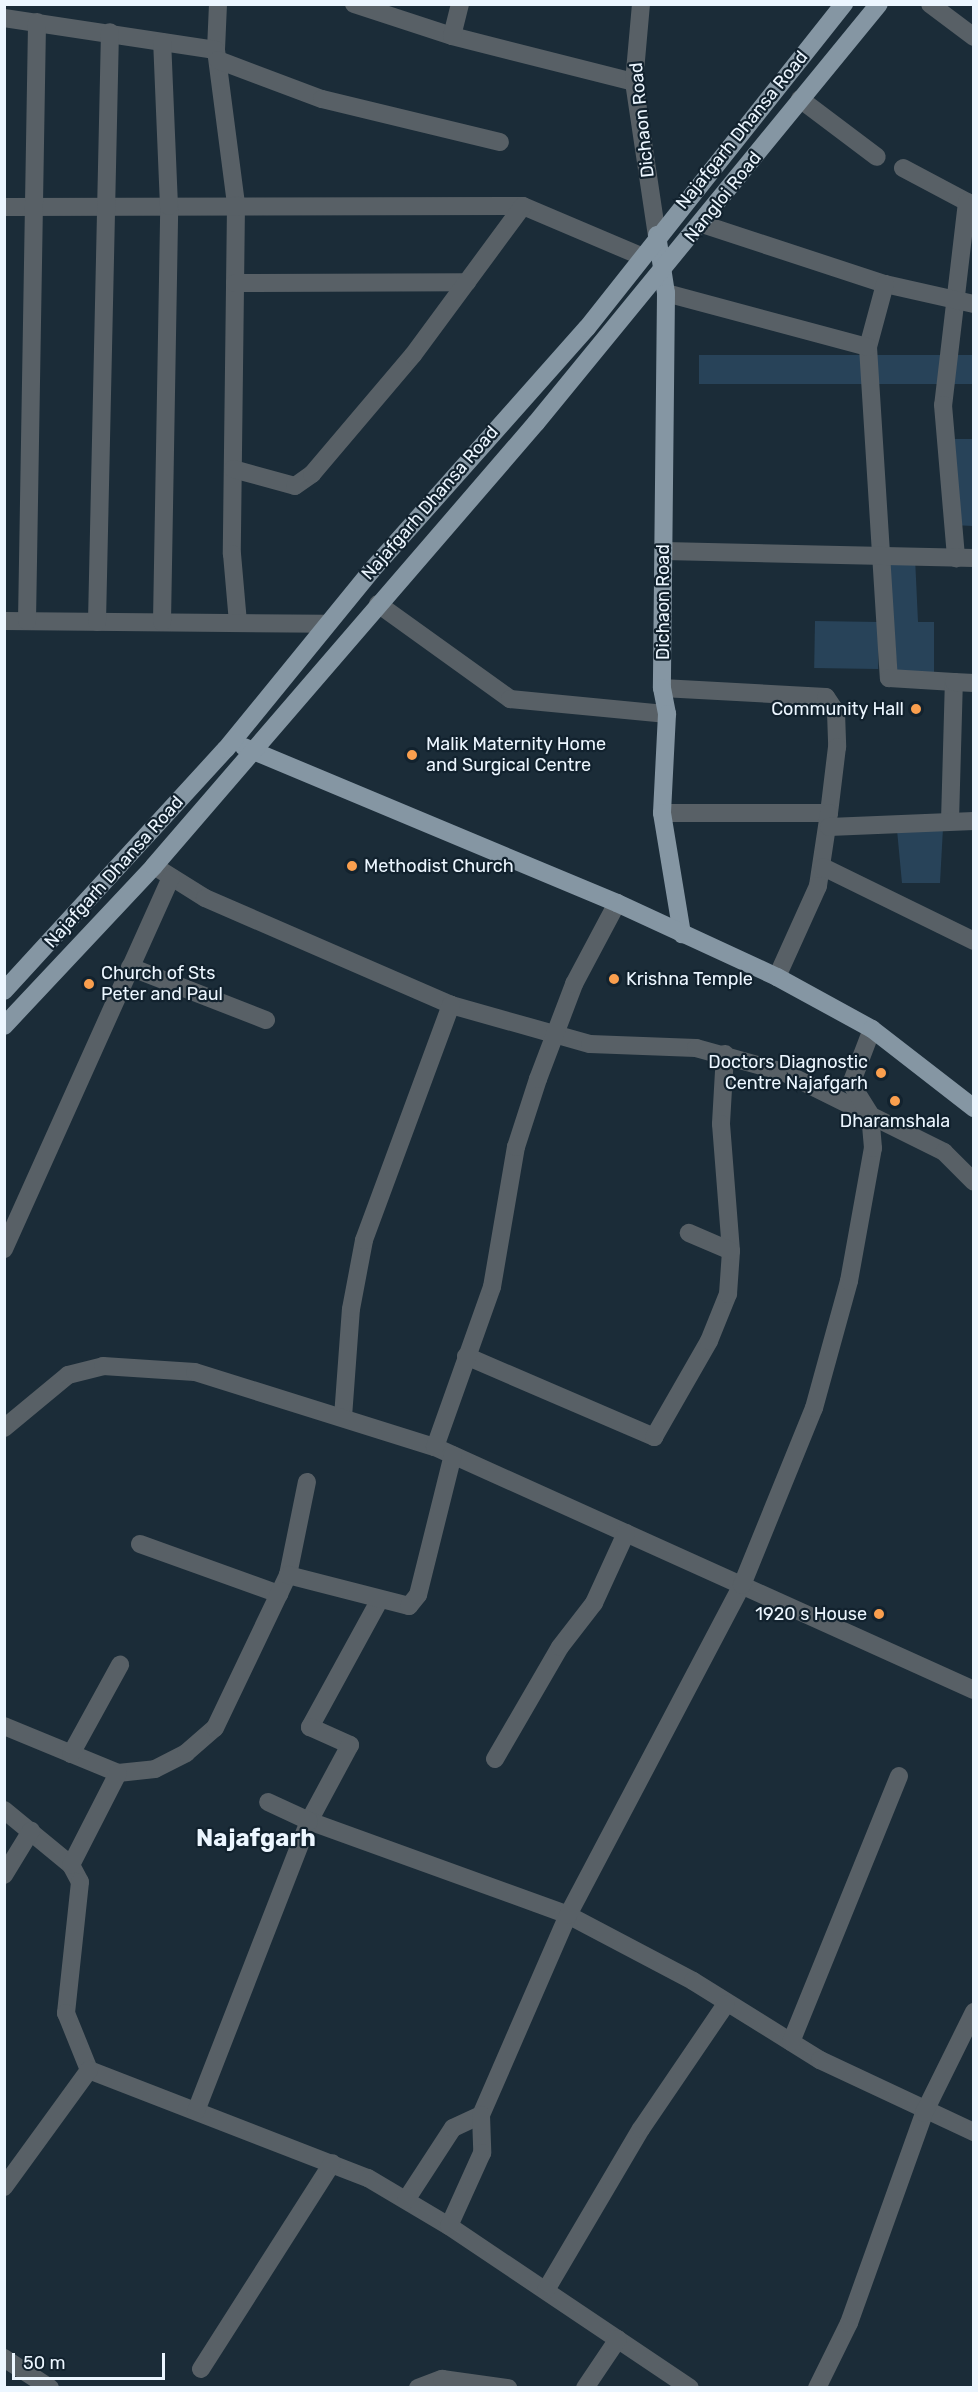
<!DOCTYPE html>
<html>
<head>
<meta charset="utf-8">
<style>
	body { margin:0 }
	#map { position:relative; width:978px; height:2392px; overflow:hidden; background:#1b2c38; font-family:Rubik,sans-serif }
	div>[style] { position:absolute }
	.green>* { inset:0; background:#284359; transform-origin:0 0 }
	.minor>* { height:18px; margin:-9px; padding:0 9px; transform-origin:9px; border-radius:9px; background:#586066 }
	.major>* { height:18px; margin:-9px; padding:0 9px; transform-origin:9px; border-radius:9px; background:#8596a3 }
	.dots>* { width:16px; height:16px; translate:-50% -50%; box-sizing:border-box; border:3px solid #12222e; border-radius:50% }
	span { translate:-50% -50%; white-space:nowrap; text-align:center; line-height:1.15; -webkit-text-stroke:4.5px #12222e; paint-order:stroke }
	.street-label { font-size:18px; color:#ecf6ff }
	.poi-label { font-size:18px; color:#ecf6ff }
	.right { translate:-100% -50%; text-align:right }
	.left { translate:0 -50%; text-align:left }
	.district-label { font-size:24px; color:#ecf6ff; font-weight:700 }
	.frame { position:absolute; inset:0; border:6px solid #ecf6ff; pointer-events:none }
	.scale { position:absolute; left:12px; top:2353px; width:153px; height:27px; box-sizing:border-box; border:3px solid #ecf6ff; border-top:0; padding-left:8px; font-size:18px; line-height:21px; white-space:nowrap; color:#ecf6ff; -webkit-text-stroke:4px #12222e; paint-order:stroke }
</style>
</head>
<body>
<div id="map">
	<div class="green">
		<i style="left:973px;top:355px;width:29px;height:274px;rotate:90deg"></i>
		<i style="clip-path:polygon(948px 439px,973px 439px,973px 526px,953px 525px)"></i>
		<i style="clip-path:polygon(915px 557px,918px 622px,934px 622px,934px 674px,897px 671px,889px 558px)"></i>
		<i style="left:815px;top:621px;width:64px;height:47px;rotate:1deg"></i>
		<i style="clip-path:polygon(943px 828px,940px 883px,902px 883px,897px 830px)"></i>
	</div>
	<div class="minor">
		<i style="left:218px;top:4px;width:46px;rotate:92.5deg"></i>
		<i style="left:216px;top:50px;width:156px;rotate:82.6deg"></i>
		<i style="left:236px;top:205px;width:349px;rotate:90.7deg"></i>
		<i style="left:232px;top:554px;width:69px;rotate:85deg"></i>
		<i style="left:354px;top:4px;width:103px;rotate:18.1deg"></i>
		<i style="left:452px;top:36px;width:188px;rotate:14.2deg"></i>
		<i style="left:641px;top:4px;width:78px;rotate:95.1deg"></i>
		<i style="left:634px;top:82px;width:155px;rotate:81.5deg"></i>
		<i style="left:930px;top:4px;width:55px;rotate:36.9deg"></i>
		<i style="left:4px;top:18px;width:214px;rotate:8.6deg"></i>
		<i style="left:452px;top:36px;width:33px;rotate:-76deg"></i>
		<i style="left:218px;top:60px;width:111px;rotate:20.6deg"></i>
		<i style="left:322px;top:99px;width:183px;rotate:13.6deg"></i>
		<i style="left:800px;top:99px;width:96px;rotate:37deg"></i>
		<i style="left:903px;top:168px;width:72px;rotate:28deg"></i>
		<i style="left:967px;top:202px;width:204px;rotate:96.7deg"></i>
		<i style="left:943px;top:405px;width:154px;rotate:85.1deg"></i>
		<i style="left:4px;top:207px;width:519px;rotate:-0.11deg"></i>
		<i style="left:523px;top:206px;width:128px;rotate:23deg"></i>
		<i style="left:702px;top:224px;width:193px;rotate:18.2deg"></i>
		<i style="left:885px;top:284px;width:91px;rotate:12.7deg"></i>
		<i style="left:235px;top:283px;width:232px;rotate:-0.2deg"></i>
		<i style="left:885px;top:284px;width:65px;rotate:105.1deg"></i>
		<i style="left:868px;top:347px;width:332px;rotate:86.4deg"></i>
		<i style="left:889px;top:678px;width:65px;rotate:3.5deg"></i>
		<i style="left:666px;top:293px;width:209px;rotate:15deg"></i>
		<i style="left:233px;top:469px;width:64px;rotate:15.3deg"></i>
		<i style="left:295px;top:486px;width:21px;rotate:-35deg"></i>
		<i style="left:312px;top:474px;width:156px;rotate:-49.7deg"></i>
		<i style="left:413px;top:355px;width:185px;rotate:-53.6deg"></i>
		<i style="left:664px;top:551px;width:310px;rotate:1.3deg"></i>
		<i style="left:378px;top:604px;width:163px;rotate:35.7deg"></i>
		<i style="left:510px;top:699px;width:158px;rotate:5.5deg"></i>
		<i style="left:4px;top:621px;width:322px;rotate:0.5deg"></i>
		<i style="left:27px;top:621px;width:599px;rotate:-89.04deg"></i>
		<i style="left:97px;top:622px;width:590px;rotate:-88.74deg"></i>
		<i style="left:162px;top:622px;width:416px;rotate:-89deg"></i>
		<i style="left:169px;top:206px;width:164px;rotate:-92.4deg"></i>
		<i style="left:662px;top:688px;width:164px;rotate:3.1deg"></i>
		<i style="left:826px;top:697px;width:18px;rotate:56deg"></i>
		<i style="left:836px;top:712px;width:35px;rotate:88deg"></i>
		<i style="left:837px;top:747px;width:66px;rotate:96.9deg"></i>
		<i style="left:662px;top:813px;width:167px"></i>
		<i style="left:829px;top:813px;width:74px;rotate:98.6deg"></i>
		<i style="left:818px;top:886px;width:100px;rotate:114.3deg"></i>
		<i style="left:950px;top:821px;width:139px;rotate:-88.4deg"></i>
		<i style="left:954px;top:682px;width:20px;rotate:3deg"></i>
		<i style="left:829px;top:827px;width:145px;rotate:-2.4deg"></i>
		<i style="left:154px;top:866px;width:60px;rotate:32.1deg"></i>
		<i style="left:205px;top:898px;width:268px;rotate:23.5deg"></i>
		<i style="left:451px;top:1005px;width:144px;rotate:15.7deg"></i>
		<i style="left:590px;top:1044px;width:106px;rotate:2.2deg"></i>
		<i style="left:696px;top:1048px;width:90px;rotate:15.4deg"></i>
		<i style="left:783px;top:1072px;width:180px;rotate:26.4deg"></i>
		<i style="left:944px;top:1152px;width:42px;rotate:45deg"></i>
		<i style="left:823px;top:867px;width:168px;rotate:26.1deg"></i>
		<i style="left:130px;top:967px;width:146px;rotate:21.3deg"></i>
		<i style="left:725px;top:1054px;width:70px;rotate:93.3deg"></i>
		<i style="left:721px;top:1124px;width:127px;rotate:85.5deg"></i>
		<i style="left:4px;top:1249px;width:407px;rotate:-65.8deg"></i>
		<i style="left:466px;top:1356px;width:205px;rotate:23.3deg"></i>
		<i style="left:654px;top:1437px;width:111px;rotate:-60.2deg"></i>
		<i style="left:709px;top:1341px;width:51px;rotate:-68deg"></i>
		<i style="left:728px;top:1294px;width:43px;rotate:-86deg"></i>
		<i style="left:731px;top:1251px;width:46px;rotate:-156.8deg"></i>
		<i style="left:343px;top:1417px;width:108px;rotate:-85.8deg"></i>
		<i style="left:351px;top:1309px;width:70px;rotate:-79.3deg"></i>
		<i style="left:364px;top:1240px;width:251px;rotate:-69.7deg"></i>
		<i style="left:4px;top:1428px;width:83px;rotate:-39.6deg"></i>
		<i style="left:68px;top:1375px;width:36px;rotate:-14deg"></i>
		<i style="left:103px;top:1366px;width:92px;rotate:3.7deg"></i>
		<i style="left:195px;top:1372px;width:251px;rotate:17.4deg"></i>
		<i style="left:435px;top:1447px;width:591px;rotate:24.27deg"></i>
		<i style="left:435px;top:1447px;width:170px;rotate:-70.4deg"></i>
		<i style="left:492px;top:1287px;width:142px;rotate:-80.3deg"></i>
		<i style="left:516px;top:1147px;width:71px;rotate:-72.1deg"></i>
		<i style="left:538px;top:1079px;width:102px;rotate:-69.2deg"></i>
		<i style="left:574px;top:984px;width:92px;rotate:-62deg"></i>
		<i style="left:140px;top:1544px;width:148px;rotate:19.8deg"></i>
		<i style="left:288px;top:1575px;width:95px;rotate:-78.5deg"></i>
		<i style="left:379px;top:1601px;width:144px;rotate:118.7deg"></i>
		<i style="left:310px;top:1727px;width:44px;rotate:24.2deg"></i>
		<i style="left:350px;top:1745px;width:86px;rotate:118.3deg"></i>
		<i style="left:309px;top:1821px;width:276px;rotate:19.9deg"></i>
		<i style="left:568px;top:1915px;width:141px;rotate:27.8deg"></i>
		<i style="left:693px;top:1981px;width:150px;rotate:31.9deg"></i>
		<i style="left:820px;top:2060px;width:170px;rotate:25.1deg"></i>
		<i style="left:4px;top:1726px;width:123px;rotate:22.4deg"></i>
		<i style="left:118px;top:1773px;width:37px;rotate:-6deg"></i>
		<i style="left:155px;top:1769px;width:35px;rotate:-27deg"></i>
		<i style="left:186px;top:1753px;width:38px;rotate:-41deg"></i>
		<i style="left:215px;top:1728px;width:170px;rotate:-64.5deg"></i>
		<i style="left:288px;top:1575px;width:125px;rotate:14.4deg"></i>
		<i style="left:409px;top:1606px;width:14px;rotate:-51deg"></i>
		<i style="left:418px;top:1595px;width:144px;rotate:-76deg"></i>
		<i style="left:71px;top:1754px;width:102px;rotate:-61.2deg"></i>
		<i style="left:495px;top:1759px;width:129px;rotate:-59.9deg"></i>
		<i style="left:560px;top:1647px;width:56px;rotate:-52.3deg"></i>
		<i style="left:594px;top:1603px;width:77px;rotate:-65.4deg"></i>
		<i style="left:4px;top:1810px;width:87px;rotate:39.4deg"></i>
		<i style="left:71px;top:1865px;width:19px;rotate:62deg"></i>
		<i style="left:80px;top:1882px;width:132px;rotate:96.1deg"></i>
		<i style="left:66px;top:2013px;width:61px;rotate:68deg"></i>
		<i style="left:89px;top:2070px;width:299px;rotate:21.2deg"></i>
		<i style="left:368px;top:2178px;width:94px;rotate:30.7deg"></i>
		<i style="left:449px;top:2226px;width:290px;rotate:33.9deg"></i>
		<i style="left:71px;top:1865px;width:103px;rotate:-62.9deg"></i>
		<i style="left:4px;top:1875px;width:52px;rotate:-58.5deg"></i>
		<i style="left:791px;top:2042px;width:287px;rotate:-67.9deg"></i>
		<i style="left:196px;top:2111px;width:311px;rotate:-68.7deg"></i>
		<i style="left:309px;top:1821px;width:45px;rotate:-155.1deg"></i>
		<i style="left:481px;top:2115px;width:218px;rotate:-66.5deg"></i>
		<i style="left:568px;top:1915px;width:373px;rotate:-62.2deg"></i>
		<i style="left:742px;top:1585px;width:191px;rotate:-67.9deg"></i>
		<i style="left:814px;top:1408px;width:132px;rotate:-74.6deg"></i>
		<i style="left:849px;top:1281px;width:135px;rotate:-79.8deg"></i>
		<i style="left:873px;top:1148px;width:34px;rotate:-95deg"></i>
		<i style="left:870px;top:1114px;width:36px;rotate:-122deg"></i>
		<i style="left:851px;top:1084px;width:59px;rotate:-69.1deg"></i>
		<i style="left:4px;top:2187px;width:145px;rotate:-54deg"></i>
		<i style="left:406px;top:2200px;width:86px;rotate:-56.9deg"></i>
		<i style="left:453px;top:2128px;width:31px;rotate:-25deg"></i>
		<i style="left:481px;top:2115px;width:38px;rotate:88deg"></i>
		<i style="left:482px;top:2153px;width:80px;rotate:114.3deg"></i>
		<i style="left:546px;top:2290px;width:187px;rotate:-59.5deg"></i>
		<i style="left:641px;top:2129px;width:151px;rotate:-55.8deg"></i>
		<i style="left:4px;top:2358px;width:55px;rotate:33.1deg"></i>
		<i style="left:201px;top:2369px;width:244px;rotate:-57.5deg"></i>
		<i style="left:418px;top:2388px;width:26px;rotate:-21deg"></i>
		<i style="left:442px;top:2379px;width:67px;rotate:7.8deg"></i>
		<i style="left:585px;top:2388px;width:59px;rotate:-56deg"></i>
		<i style="left:817px;top:2388px;width:72px;rotate:-63.8deg"></i>
		<i style="left:849px;top:2323px;width:223px;rotate:-70.3deg"></i>
		<i style="left:924px;top:2113px;width:113px;rotate:-63.7deg"></i>
	</div>
	<div class="major">
		<i style="left:657px;top:235px;width:59px;rotate:81.2deg"></i>
		<i style="left:666px;top:293px;width:395px;rotate:90.6deg"></i>
		<i style="left:662px;top:688px;width:26px;rotate:79deg"></i>
		<i style="left:667px;top:714px;width:99px;rotate:92.9deg"></i>
		<i style="left:662px;top:813px;width:123px;rotate:80.6deg"></i>
		<i style="left:244px;top:747px;width:404px;rotate:22.7deg"></i>
		<i style="left:617px;top:903px;width:176px;rotate:24.8deg"></i>
		<i style="left:777px;top:977px;width:108px;rotate:28.7deg"></i>
		<i style="left:872px;top:1029px;width:129px;rotate:37.8deg"></i>
		<i style="left:4px;top:991px;width:328px;rotate:-47.5deg"></i>
		<i style="left:226px;top:749px;width:230px;rotate:-50.8deg"></i>
		<i style="left:371px;top:571px;width:325px;rotate:-48.4deg"></i>
		<i style="left:587px;top:328px;width:414px;rotate:-51.6deg"></i>
		<i style="left:4px;top:1026px;width:219px;rotate:-46.8deg"></i>
		<i style="left:154px;top:866px;width:585px;rotate:-49.23deg"></i>
		<i style="left:536px;top:423px;width:541px;rotate:-50.7deg"></i>
	</div>
	<div class="dots">
		<i style="left:916px;top:709px;background:#fa9f4e"></i>
		<i style="left:412px;top:755px;background:#fa9f4e"></i>
		<i style="left:352px;top:866px;background:#fa9f4e"></i>
		<i style="left:614px;top:979px;background:#fa9f4e"></i>
		<i style="left:89px;top:984px;background:#fa9f4e"></i>
		<i style="left:881px;top:1073px;background:#fa9f4e"></i>
		<i style="left:895px;top:1101px;background:#fa9f4e"></i>
		<i style="left:879px;top:1614px;background:#fa9f4e"></i>
	</div>
	<div class="street-label">
		<span style="left:642px;top:120px;rotate:-96deg">Dichaon Road</span>
		<span style="left:742px;top:130px;rotate:-51deg">Najafgarh Dhansa Road</span>
		<span style="left:723px;top:197px;rotate:-51deg">Nangloi Road</span>
		<span style="left:430px;top:503px;rotate:-49deg">Najafgarh Dhansa Road</span>
		<span style="left:663px;top:602px;rotate:-90deg">Dichaon Road</span>
		<span style="left:114px;top:872px;rotate:-48deg">Najafgarh Dhansa Road</span>
	</div>
	<div class="poi-label">
		<span class="right" style="left:904px;top:709px">Community Hall</span>
		<span class="left" style="left:426px;top:755px">Malik Maternity Home<br>and Surgical Centre</span>
		<span class="left" style="left:364px;top:866px">Methodist Church</span>
		<span class="left" style="left:101px;top:984px">Church of Sts<br>Peter and Paul</span>
		<span class="left" style="left:626px;top:979px">Krishna Temple</span>
		<span class="right" style="left:868px;top:1073px">Doctors Diagnostic<br>Centre Najafgarh</span>
		<span style="left:895px;top:1121px">Dharamshala</span>
		<span class="right" style="left:867px;top:1614px">1920 s House</span>
	</div>
	<div class="district-label">
		<span style="left:256px;top:1839px">Najafgarh</span>
	</div>
	<div class="frame"></div>
	<div class="scale">50 m</div>
</div>
</body>
</html>
